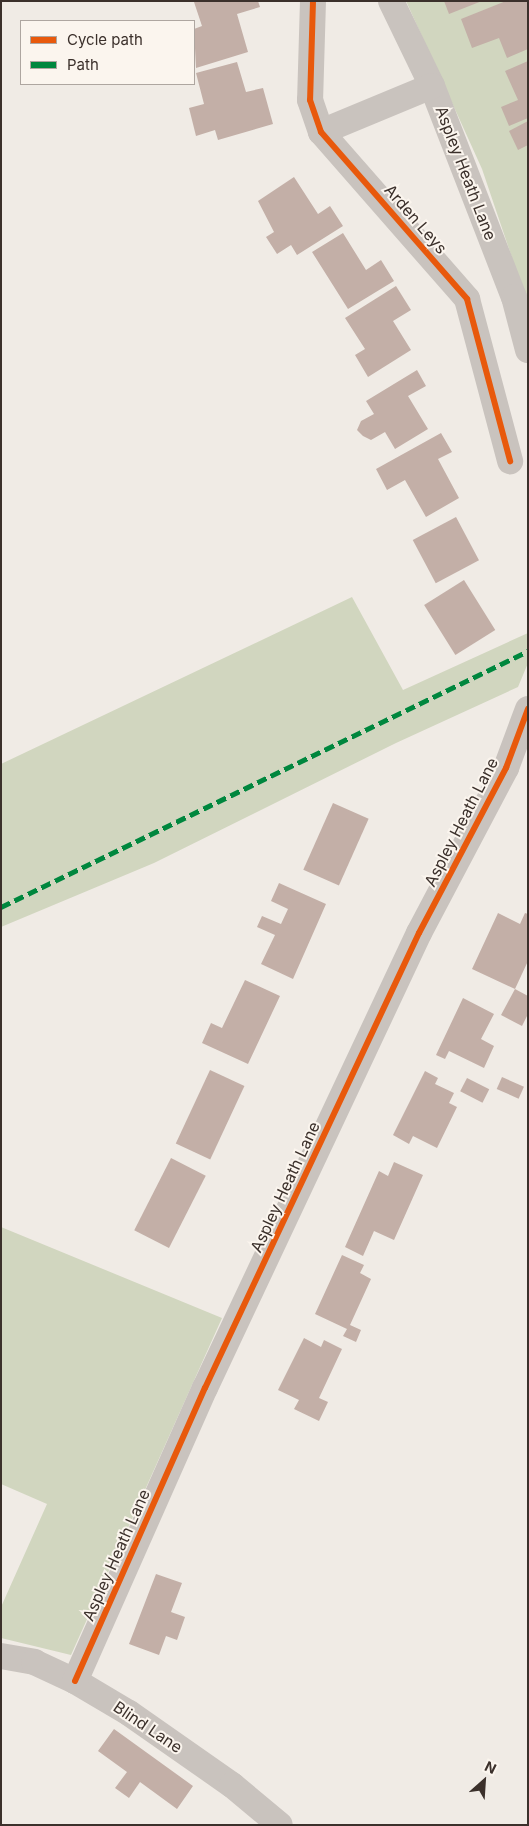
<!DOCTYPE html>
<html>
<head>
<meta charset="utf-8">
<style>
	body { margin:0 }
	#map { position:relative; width:529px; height:1826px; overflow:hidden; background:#f0ebe5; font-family:Inter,sans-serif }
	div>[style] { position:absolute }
	.green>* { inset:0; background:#d1d6bf }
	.building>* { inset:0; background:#c3afa7; transform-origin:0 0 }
	.minor>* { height:26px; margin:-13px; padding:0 13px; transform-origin:13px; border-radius:13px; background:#c9c3be }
	.quiet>* { height:5px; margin-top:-2.5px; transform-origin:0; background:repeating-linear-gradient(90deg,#00873e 0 10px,transparent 0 15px) }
	.cycleway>* { height:6px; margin:-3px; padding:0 3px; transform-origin:3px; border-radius:3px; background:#e8590c }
	span { translate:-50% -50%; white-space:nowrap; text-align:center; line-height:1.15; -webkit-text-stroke:4px #fbf5ee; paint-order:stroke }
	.street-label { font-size:16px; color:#3b302b }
	.frame { position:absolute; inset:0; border:2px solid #3b302b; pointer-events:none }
	.legend { position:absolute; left:20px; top:20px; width:175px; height:65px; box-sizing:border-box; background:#fbf5ee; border:1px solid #aea6a0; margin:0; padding:6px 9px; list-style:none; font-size:15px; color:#3b302b }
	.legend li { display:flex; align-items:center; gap:10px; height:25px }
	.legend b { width:25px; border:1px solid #aea6a0 }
	.north { position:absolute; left:459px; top:1756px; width:50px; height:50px; -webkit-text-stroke:4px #fbf5ee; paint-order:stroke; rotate:26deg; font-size:14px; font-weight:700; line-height:20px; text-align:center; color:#3b302b }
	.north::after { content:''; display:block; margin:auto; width:18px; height:22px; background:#3b302b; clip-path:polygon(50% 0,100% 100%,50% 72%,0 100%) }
</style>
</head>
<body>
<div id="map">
	<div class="green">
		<i style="clip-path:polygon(406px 1px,528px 1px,528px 305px,482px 169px)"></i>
		<i style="clip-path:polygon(352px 597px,403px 690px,528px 633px,528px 663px,518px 687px,396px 743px,154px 863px,1px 927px,1px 764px)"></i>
		<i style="clip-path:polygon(1px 1227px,222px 1318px,71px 1655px,1px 1638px,1px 1607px,47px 1504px,1px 1484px)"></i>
	</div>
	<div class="building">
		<i style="clip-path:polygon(258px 1px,260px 7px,237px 14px,248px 52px,196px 68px,194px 29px,202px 26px,194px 2px)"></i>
		<i style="clip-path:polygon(444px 1px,482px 1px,449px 14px)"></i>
		<i style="clip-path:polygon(506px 1px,528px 1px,528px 49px,507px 58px,499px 38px,472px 48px,461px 19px)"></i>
		<i style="clip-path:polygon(528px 61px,528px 118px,509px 126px,501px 107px,518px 100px,505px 71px)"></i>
		<i style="clip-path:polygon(237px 62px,246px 92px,263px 88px,273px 124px,218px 140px,215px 130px,196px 136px,189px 108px,204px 104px,196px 73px)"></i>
		<i style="clip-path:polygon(528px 121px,528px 145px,518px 150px,509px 131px)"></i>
		<i style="clip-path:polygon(294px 177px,318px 214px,330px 206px,343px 226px,297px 255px,291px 245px,277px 254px,266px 237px,274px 232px,258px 201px)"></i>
		<i style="clip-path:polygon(343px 233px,366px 270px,381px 260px,394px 281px,348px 309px,312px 252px)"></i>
		<i style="clip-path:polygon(396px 286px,411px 310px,393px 321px,411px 350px,368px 377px,355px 355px,365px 349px,345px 318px)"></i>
		<i style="clip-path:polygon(417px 370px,426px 386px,408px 396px,428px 429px,395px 449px,385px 432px,371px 440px,363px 436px,357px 430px,361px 421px,374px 414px,366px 401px)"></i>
		<i style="clip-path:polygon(441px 433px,452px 452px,438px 459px,459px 498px,426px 517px,405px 480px,387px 490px,376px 469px)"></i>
		<i style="left:456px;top:517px;width:49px;height:49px;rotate:62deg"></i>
		<i style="left:464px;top:580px;width:59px;height:47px;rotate:58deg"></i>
		<i style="left:333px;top:803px;width:39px;height:73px;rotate:24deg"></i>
		<i style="clip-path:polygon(279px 883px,326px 904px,293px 979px,261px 964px,275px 935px,257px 927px,262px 916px,281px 924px,288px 909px,271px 901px)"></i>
		<i style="clip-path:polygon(498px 913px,520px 924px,525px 913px,528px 914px,528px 961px,515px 989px,472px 969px)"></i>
		<i style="clip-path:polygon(245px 980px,280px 996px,248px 1064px,202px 1043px,211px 1023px,222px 1028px)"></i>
		<i style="clip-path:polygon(515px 989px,528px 996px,528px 1014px,522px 1026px,501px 1015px)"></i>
		<i style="clip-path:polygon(463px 998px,494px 1014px,481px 1039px,494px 1046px,484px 1068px,449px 1051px,445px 1059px,436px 1055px)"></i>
		<i style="left:210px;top:1070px;width:38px;height:81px;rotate:25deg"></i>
		<i style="clip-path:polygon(425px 1071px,438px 1078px,435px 1084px,454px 1093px,449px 1103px,457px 1107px,437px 1148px,413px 1136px,409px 1144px,393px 1135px)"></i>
		<i style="left:502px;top:1077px;width:24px;height:13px;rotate:24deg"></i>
		<i style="left:467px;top:1078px;width:25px;height:15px;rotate:27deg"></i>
		<i style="left:171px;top:1158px;width:39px;height:81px;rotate:27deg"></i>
		<i style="clip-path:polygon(394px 1162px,423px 1175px,394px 1240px,374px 1231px,363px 1256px,345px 1247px,379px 1171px,388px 1176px)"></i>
		<i style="clip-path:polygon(342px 1255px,364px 1265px,360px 1273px,371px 1279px,350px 1325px,361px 1330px,356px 1342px,343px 1336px,347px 1329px,315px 1314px)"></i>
		<i style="clip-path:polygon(304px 1338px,321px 1347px,324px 1340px,342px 1349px,319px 1398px,328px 1402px,319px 1421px,294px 1409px,299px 1400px,278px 1390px)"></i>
		<i style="clip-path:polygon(156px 1574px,182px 1583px,171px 1612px,185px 1617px,177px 1640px,166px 1636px,159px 1655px,129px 1644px)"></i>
		<i style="clip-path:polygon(114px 1729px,193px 1786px,177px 1809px,140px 1782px,129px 1798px,115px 1788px,127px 1772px,98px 1751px)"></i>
	</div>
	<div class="minor">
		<i style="left:313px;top:1px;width:99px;rotate:91.7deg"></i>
		<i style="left:310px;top:100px;width:34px;rotate:71deg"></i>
		<i style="left:321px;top:132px;width:222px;rotate:48.8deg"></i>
		<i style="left:467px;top:299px;width:168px;rotate:75.1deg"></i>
		<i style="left:391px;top:1px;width:94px;rotate:64.2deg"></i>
		<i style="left:432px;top:86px;width:226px;rotate:68.8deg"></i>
		<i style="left:514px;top:297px;width:55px;rotate:75.2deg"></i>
		<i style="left:321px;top:132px;width:120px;rotate:-22.5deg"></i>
		<i style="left:1px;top:1656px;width:34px;rotate:10deg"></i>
		<i style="left:34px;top:1662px;width:45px;rotate:24.9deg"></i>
		<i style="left:75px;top:1681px;width:63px;rotate:30.7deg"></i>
		<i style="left:129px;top:1713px;width:126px;rotate:35deg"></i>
		<i style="left:232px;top:1785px;width:62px;rotate:39.8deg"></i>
		<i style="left:75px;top:1681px;width:321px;rotate:-66.1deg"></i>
		<i style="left:205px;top:1388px;width:503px;rotate:-64.81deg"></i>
		<i style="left:419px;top:933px;width:187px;rotate:-62.2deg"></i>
		<i style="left:506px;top:768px;width:63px;rotate:-69.6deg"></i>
	</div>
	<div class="quiet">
		<i style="left:1px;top:907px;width:586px;rotate:-25.91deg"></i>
	</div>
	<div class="cycleway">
		<i style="left:313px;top:1px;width:99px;rotate:91.7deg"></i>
		<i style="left:310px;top:100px;width:34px;rotate:71deg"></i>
		<i style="left:321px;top:132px;width:222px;rotate:48.8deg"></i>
		<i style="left:467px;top:299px;width:168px;rotate:75.1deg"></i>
		<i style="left:75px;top:1681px;width:321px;rotate:-66.1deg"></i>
		<i style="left:205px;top:1388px;width:503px;rotate:-64.81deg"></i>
		<i style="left:419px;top:933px;width:187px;rotate:-62.2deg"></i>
		<i style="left:506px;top:768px;width:63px;rotate:-69.6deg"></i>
	</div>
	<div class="street-label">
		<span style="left:466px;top:173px;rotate:69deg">Aspley Heath Lane</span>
		<span style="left:416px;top:219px;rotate:49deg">Arden Leys</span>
		<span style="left:461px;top:822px;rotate:-63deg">Aspley Heath Lane</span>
		<span style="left:285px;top:1187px;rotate:-65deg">Aspley Heath Lane</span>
		<span style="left:116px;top:1555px;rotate:-66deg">Aspley Heath Lane</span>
		<span style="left:148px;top:1727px;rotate:34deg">Blind Lane</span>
	</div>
	<div class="frame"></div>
	<ul class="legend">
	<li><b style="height:6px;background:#e8590c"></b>Cycle path</li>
	<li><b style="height:6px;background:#00873e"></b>Path</li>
	</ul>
	<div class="north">N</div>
</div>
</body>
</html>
